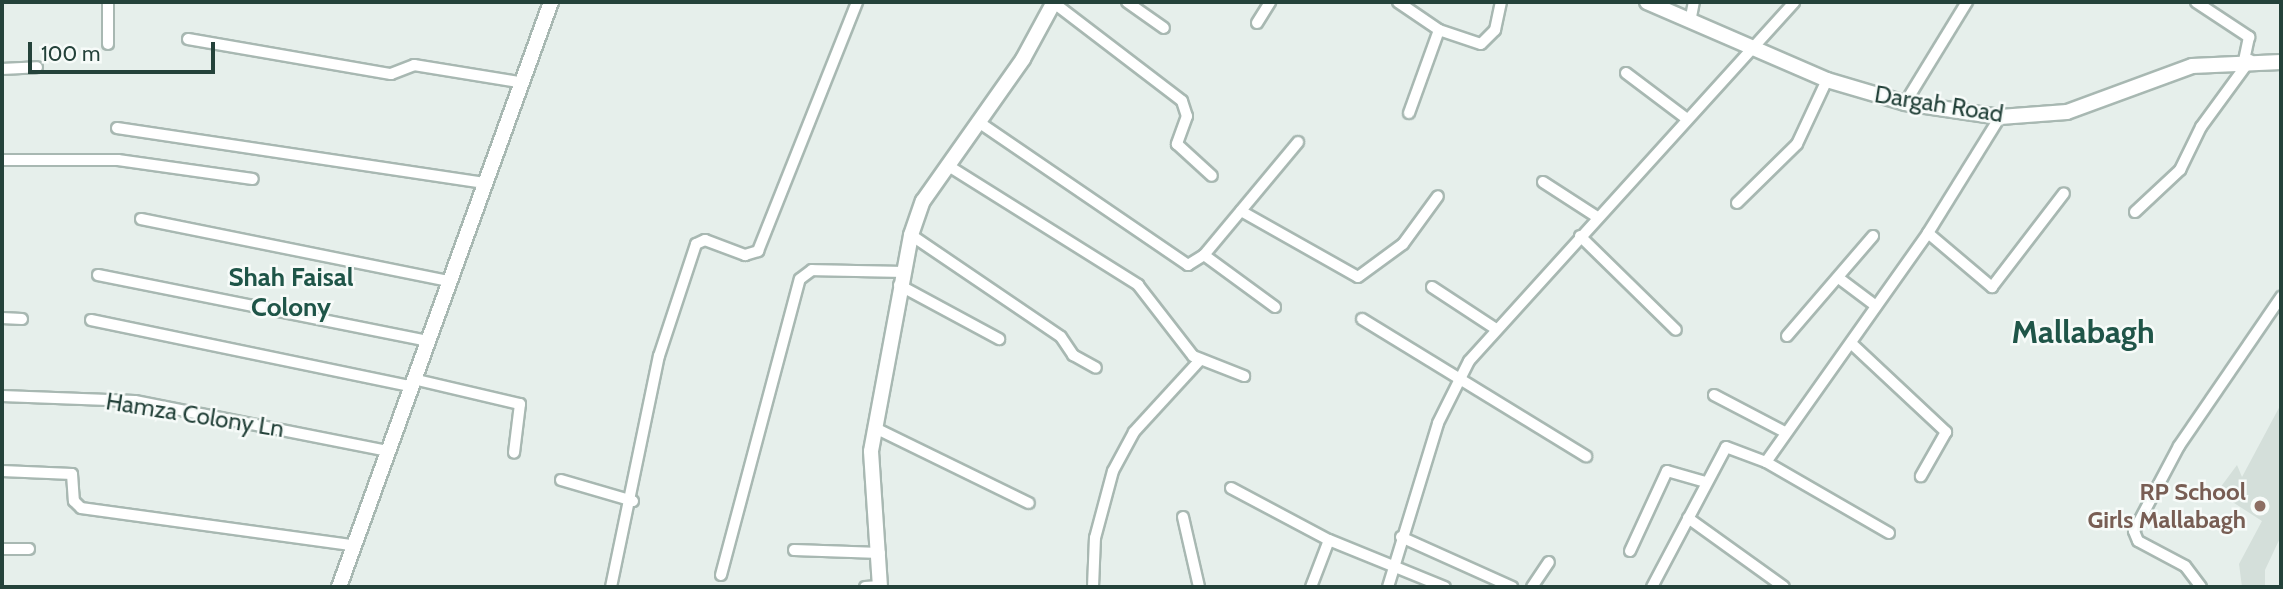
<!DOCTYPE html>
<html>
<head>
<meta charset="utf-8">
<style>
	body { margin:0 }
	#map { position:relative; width:2283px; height:589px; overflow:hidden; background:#e6efeb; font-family:Cabin,sans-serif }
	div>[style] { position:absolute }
	.built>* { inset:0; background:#d4dfda }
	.roads { filter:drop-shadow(2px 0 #a8b8b2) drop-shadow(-2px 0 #a8b8b2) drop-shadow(0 2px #a8b8b2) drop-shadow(0 -2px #a8b8b2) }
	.minor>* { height:10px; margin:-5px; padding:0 5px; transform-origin:5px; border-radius:5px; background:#fff }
	.tertiary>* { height:14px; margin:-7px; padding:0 7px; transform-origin:7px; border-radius:7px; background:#fff }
	.dots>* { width:19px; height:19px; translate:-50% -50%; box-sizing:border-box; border:4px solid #f7fbf9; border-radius:50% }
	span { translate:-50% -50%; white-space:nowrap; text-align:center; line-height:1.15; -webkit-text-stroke:5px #f7fbf9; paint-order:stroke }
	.street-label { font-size:24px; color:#24423a }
	.education-label { font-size:24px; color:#785e54; font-weight:700 }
	.right { translate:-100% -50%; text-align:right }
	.neighbourhood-label { font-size:26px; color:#1f5548; font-weight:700 }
	.district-label { font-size:32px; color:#1f5548; font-weight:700 }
	.frame { position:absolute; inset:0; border:4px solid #24423a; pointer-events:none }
	.scale { position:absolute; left:28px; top:42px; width:187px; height:32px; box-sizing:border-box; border:4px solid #24423a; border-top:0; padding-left:9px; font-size:21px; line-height:24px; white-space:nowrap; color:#24423a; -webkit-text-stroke:5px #f7fbf9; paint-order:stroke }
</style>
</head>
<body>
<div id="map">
	<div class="built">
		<i style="clip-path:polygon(2281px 404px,2281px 536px,2265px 570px,2265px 587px,2242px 587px,2239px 564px,2262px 521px,2217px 492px,2237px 465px,2242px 477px)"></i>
	</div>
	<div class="roads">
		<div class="minor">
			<i style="left:1127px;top:2px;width:45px;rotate:35.1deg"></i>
			<i style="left:1398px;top:2px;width:50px;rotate:34.3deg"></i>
			<i style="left:1439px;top:30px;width:44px;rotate:18.4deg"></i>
			<i style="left:1481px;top:44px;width:20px;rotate:-45deg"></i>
			<i style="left:1495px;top:30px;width:29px;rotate:-78deg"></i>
			<i style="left:2196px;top:2px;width:64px;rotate:33.4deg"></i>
			<i style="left:2249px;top:37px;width:24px;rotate:102deg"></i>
			<i style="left:1054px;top:3px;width:161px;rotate:37.4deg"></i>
			<i style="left:1182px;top:101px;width:16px;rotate:72deg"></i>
			<i style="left:1187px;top:116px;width:30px;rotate:110deg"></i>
			<i style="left:1177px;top:144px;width:47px;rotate:42.4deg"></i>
			<i style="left:1690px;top:22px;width:20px;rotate:-79deg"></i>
			<i style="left:1257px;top:23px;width:25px;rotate:-58deg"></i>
			<i style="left:188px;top:39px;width:206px;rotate:9.8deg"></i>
			<i style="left:391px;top:74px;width:25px;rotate:-21deg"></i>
			<i style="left:414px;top:65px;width:106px;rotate:9.2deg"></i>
			<i style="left:108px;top:44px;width:42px;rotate:-90deg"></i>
			<i style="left:2px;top:69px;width:35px;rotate:-3deg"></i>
			<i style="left:1626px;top:73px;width:76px;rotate:37deg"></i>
			<i style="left:1905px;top:103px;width:119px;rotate:-58.5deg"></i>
			<i style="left:1409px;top:113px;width:88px;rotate:-70.1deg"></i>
			<i style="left:980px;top:123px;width:252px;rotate:34.3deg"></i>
			<i style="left:1188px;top:265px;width:19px;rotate:-32deg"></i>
			<i style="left:1204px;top:255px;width:147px;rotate:-50.2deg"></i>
			<i style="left:117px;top:128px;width:370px;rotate:8.5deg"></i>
			<i style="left:2px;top:160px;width:116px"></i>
			<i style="left:118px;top:160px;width:136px;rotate:8deg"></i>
			<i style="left:947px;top:165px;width:226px;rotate:32.1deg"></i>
			<i style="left:1138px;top:285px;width:90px;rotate:52.2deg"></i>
			<i style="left:1193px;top:356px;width:55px;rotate:21.4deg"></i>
			<i style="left:1543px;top:182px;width:64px;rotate:32.9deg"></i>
			<i style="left:1737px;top:203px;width:84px;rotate:-44.5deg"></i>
			<i style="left:1797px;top:144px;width:71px;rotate:-64.9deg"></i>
			<i style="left:1241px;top:211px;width:134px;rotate:29.4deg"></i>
			<i style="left:1358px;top:277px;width:56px;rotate:-36.3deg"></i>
			<i style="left:1403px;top:244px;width:59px;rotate:-53.9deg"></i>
			<i style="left:2135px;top:212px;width:62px;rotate:-43deg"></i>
			<i style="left:2180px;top:170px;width:48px;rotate:-64deg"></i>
			<i style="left:2201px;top:127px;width:83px;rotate:-53.8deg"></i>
			<i style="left:141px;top:219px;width:313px;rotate:11.4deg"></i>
			<i style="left:1928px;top:233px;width:84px;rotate:40.2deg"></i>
			<i style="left:1992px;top:287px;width:118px;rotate:-52.5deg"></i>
			<i style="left:911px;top:235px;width:181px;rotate:34.2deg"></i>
			<i style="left:1061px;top:337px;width:22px;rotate:56deg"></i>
			<i style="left:1073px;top:355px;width:26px;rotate:29deg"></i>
			<i style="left:1580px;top:236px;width:134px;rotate:44.4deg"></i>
			<i style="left:1204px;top:255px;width:88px;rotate:36.2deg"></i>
			<i style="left:98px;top:275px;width:336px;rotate:11.3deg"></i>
			<i style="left:1840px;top:279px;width:45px;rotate:36.9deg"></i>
			<i style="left:899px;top:285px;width:114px;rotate:28.4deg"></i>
			<i style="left:1432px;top:287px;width:77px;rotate:33.3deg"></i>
			<i style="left:2px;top:318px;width:20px;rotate:3deg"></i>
			<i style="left:1362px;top:319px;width:263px;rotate:31.5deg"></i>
			<i style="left:91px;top:320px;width:327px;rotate:11.7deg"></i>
			<i style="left:1787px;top:336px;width:132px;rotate:-49.3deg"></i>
			<i style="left:1852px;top:344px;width:129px;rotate:43.1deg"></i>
			<i style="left:1946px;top:432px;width:51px;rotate:119.6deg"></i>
			<i style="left:413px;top:379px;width:110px;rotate:13.2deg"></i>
			<i style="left:520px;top:404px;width:49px;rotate:97deg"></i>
			<i style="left:1714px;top:395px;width:78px;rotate:27.6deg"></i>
			<i style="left:2px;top:396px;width:133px;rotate:2.2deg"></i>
			<i style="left:135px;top:401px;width:257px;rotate:11.2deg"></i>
			<i style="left:875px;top:428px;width:171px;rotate:26deg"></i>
			<i style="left:1766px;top:462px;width:281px;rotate:-54.7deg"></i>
			<i style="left:1928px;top:233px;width:137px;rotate:-58.2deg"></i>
			<i style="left:2px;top:471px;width:70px;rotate:2.5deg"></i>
			<i style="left:72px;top:474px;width:27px;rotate:86deg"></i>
			<i style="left:74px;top:501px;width:10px;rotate:45deg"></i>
			<i style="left:81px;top:508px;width:274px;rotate:7.8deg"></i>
			<i style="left:561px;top:480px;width:75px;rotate:16.3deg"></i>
			<i style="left:1231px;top:488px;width:111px;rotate:28deg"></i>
			<i style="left:1329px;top:540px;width:125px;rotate:22.1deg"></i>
			<i style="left:1183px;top:517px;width:72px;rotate:77.1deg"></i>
			<i style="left:1688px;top:518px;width:118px;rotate:35.7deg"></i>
			<i style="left:1401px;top:537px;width:122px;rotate:24.2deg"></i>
			<i style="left:2px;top:549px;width:27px"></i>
			<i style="left:794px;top:550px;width:86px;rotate:2deg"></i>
			<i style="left:1630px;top:551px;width:88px;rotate:-65.2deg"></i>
			<i style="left:1667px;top:471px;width:40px;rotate:16deg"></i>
			<i style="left:721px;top:575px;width:306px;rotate:-75.1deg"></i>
			<i style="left:800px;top:279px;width:15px;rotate:-37deg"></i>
			<i style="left:812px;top:270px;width:88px;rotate:1.3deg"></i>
			<i style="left:611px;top:587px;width:236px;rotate:-78.3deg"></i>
			<i style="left:659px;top:356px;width:118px;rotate:-71.7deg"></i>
			<i style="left:696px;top:244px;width:10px;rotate:-24deg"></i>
			<i style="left:705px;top:240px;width:43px;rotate:20.6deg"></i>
			<i style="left:745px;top:255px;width:14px;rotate:-17deg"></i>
			<i style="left:758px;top:251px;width:268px;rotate:-68.3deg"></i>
			<i style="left:865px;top:587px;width:15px;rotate:-4deg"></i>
			<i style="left:1093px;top:587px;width:49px;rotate:-87.7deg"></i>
			<i style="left:1095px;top:538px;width:69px;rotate:-75deg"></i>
			<i style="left:1113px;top:471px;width:44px;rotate:-61.7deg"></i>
			<i style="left:1134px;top:432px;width:98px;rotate:-47.5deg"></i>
			<i style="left:1311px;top:587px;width:50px;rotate:-69deg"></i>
			<i style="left:1388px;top:587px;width:171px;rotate:-73deg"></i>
			<i style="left:1438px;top:423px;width:69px;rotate:-63.4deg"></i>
			<i style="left:1469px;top:361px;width:484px;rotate:-47.8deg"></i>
			<i style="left:1532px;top:587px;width:30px;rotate:-56deg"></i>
			<i style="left:1652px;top:587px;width:158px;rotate:-62.1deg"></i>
			<i style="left:1726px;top:447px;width:43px;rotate:20.6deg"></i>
			<i style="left:1766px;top:462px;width:142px;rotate:30deg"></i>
			<i style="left:2201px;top:587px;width:26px;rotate:-127deg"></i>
			<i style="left:2185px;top:566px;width:53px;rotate:-152deg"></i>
			<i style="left:2138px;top:541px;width:11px;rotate:-112deg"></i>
			<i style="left:2134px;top:531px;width:96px;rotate:-62.1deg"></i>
			<i style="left:2179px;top:446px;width:181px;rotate:-55.6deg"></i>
		</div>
		<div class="tertiary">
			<i style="left:1647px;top:2px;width:196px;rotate:23.4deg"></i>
			<i style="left:1827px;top:80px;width:81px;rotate:16.4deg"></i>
			<i style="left:1905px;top:103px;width:96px;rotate:8.4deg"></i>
			<i style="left:2000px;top:117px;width:67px;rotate:-4.3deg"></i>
			<i style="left:2067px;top:112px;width:133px;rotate:-20.2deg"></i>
			<i style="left:2192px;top:66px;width:89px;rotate:-2.6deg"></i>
			<i style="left:339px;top:587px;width:622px;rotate:-70.08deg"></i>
			<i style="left:880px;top:587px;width:136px;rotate:-93.8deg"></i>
			<i style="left:871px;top:451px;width:220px;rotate:-79.5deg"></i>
			<i style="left:911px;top:235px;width:36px;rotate:-71deg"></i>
			<i style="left:923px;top:201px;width:174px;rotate:-54.8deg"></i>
			<i style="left:1023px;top:59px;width:65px;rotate:-61.5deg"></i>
		</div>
	</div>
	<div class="dots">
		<i style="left:2260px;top:506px;background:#8d6e63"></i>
	</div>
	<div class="street-label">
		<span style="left:1939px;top:104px;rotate:9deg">Dargah Road</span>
		<span style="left:195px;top:415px;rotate:9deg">Hamza Colony Ln</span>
	</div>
	<div class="education-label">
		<span class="right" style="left:2246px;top:506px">RP School<br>Girls Mallabagh</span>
	</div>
	<div class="neighbourhood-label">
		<span style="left:291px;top:293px">Shah Faisal<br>Colony</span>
	</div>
	<div class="district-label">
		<span style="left:2083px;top:332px">Mallabagh</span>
	</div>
	<div class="frame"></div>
	<div class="scale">100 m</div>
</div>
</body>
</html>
